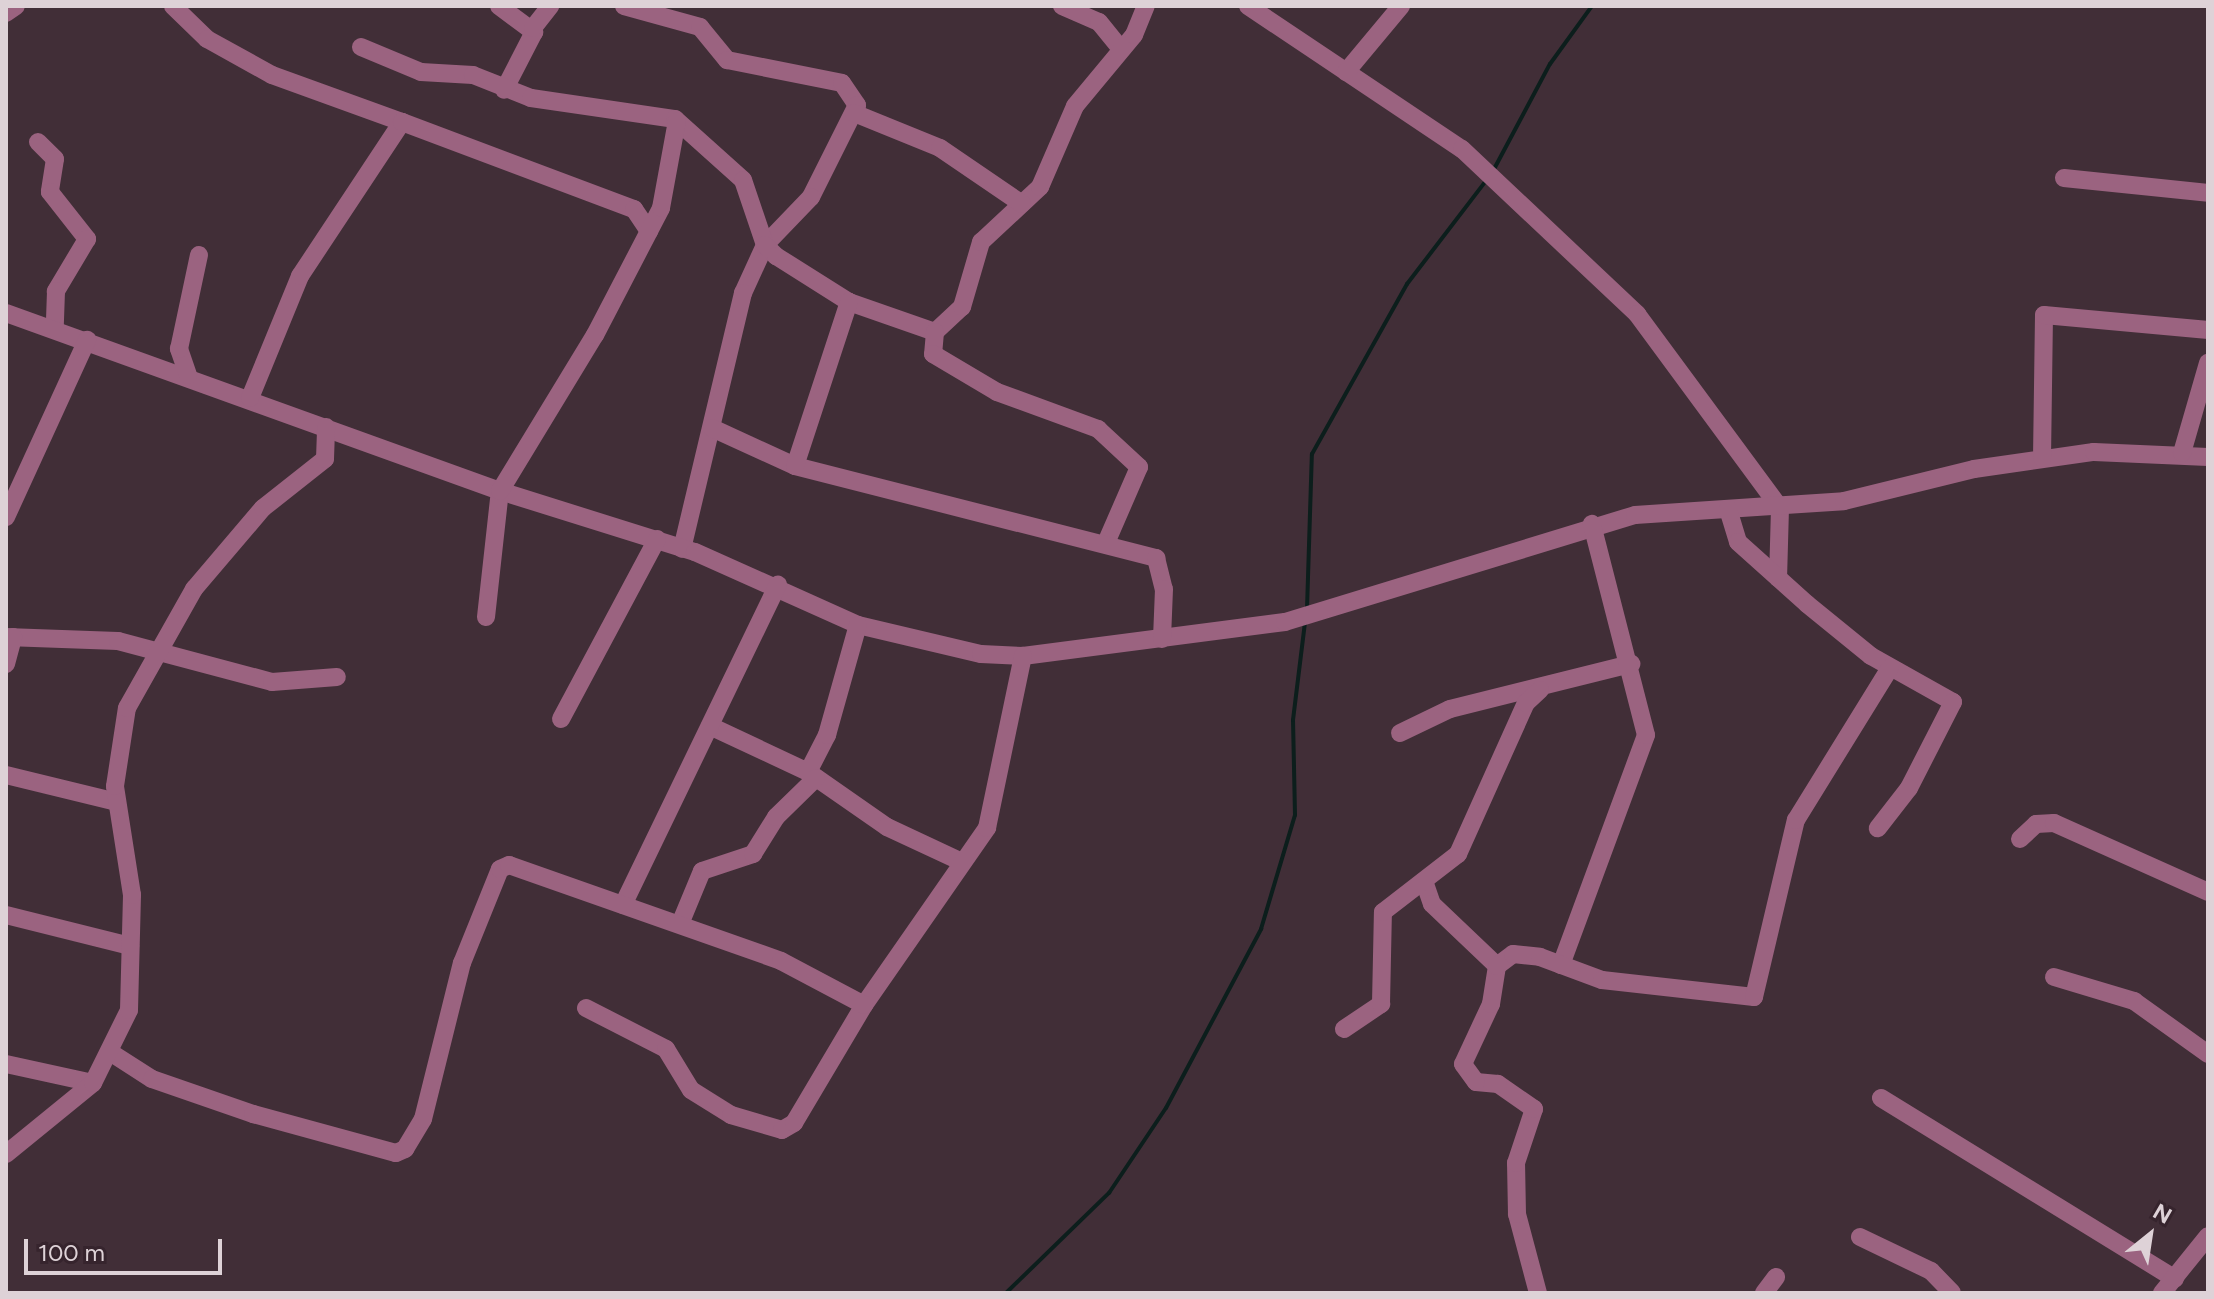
<!DOCTYPE html>
<html>
<head>
<meta charset="utf-8">
<style>
	body { margin:0 }
	#map { position:relative; width:2214px; height:1299px; overflow:hidden; background:#412e37; font-family:Figtree,sans-serif }
	div>[style] { position:absolute }
	.stream>* { height:4px; margin:-2px; padding:0 2px; transform-origin:2px; border-radius:2px; background:#0c1e1c }
	.minor>* { height:18px; margin:-9px; padding:0 9px; transform-origin:9px; border-radius:9px; background:#9b6380 }
	span { translate:-50% -50%; white-space:nowrap; text-align:center; line-height:1.15; -webkit-text-stroke:6px #36242d; paint-order:stroke }
	.frame { position:absolute; inset:0; border:8px solid #ded2d7; pointer-events:none }
	.north { position:absolute; left:2110px; top:1195px; width:80px; height:80px; -webkit-text-stroke:6px #36242d; paint-order:stroke; rotate:30deg; font-size:22px; font-weight:700; line-height:32px; text-align:center; color:#ded2d7 }
	.north::after { content:''; display:block; margin:auto; width:28px; height:36px; background:#ded2d7; clip-path:polygon(50% 0,100% 100%,50% 72%,0 100%) }
	.scale { position:absolute; left:24px; top:1239px; width:198px; height:36px; box-sizing:border-box; border:4px solid #ded2d7; border-top:0; padding-left:10px; font-size:24px; line-height:28px; white-space:nowrap; color:#ded2d7; -webkit-text-stroke:6px #36242d; paint-order:stroke }
</style>
</head>
<body>
<div id="map">
	<div class="stream">
		<i style="left:1493px;top:171px;width:121px;rotate:-62deg"></i>
		<i style="left:1550px;top:64px;width:72px;rotate:-54.1deg"></i>
		<i style="left:1307px;top:609px;width:155px;rotate:-88.2deg"></i>
		<i style="left:1312px;top:454px;width:195px;rotate:-60.8deg"></i>
		<i style="left:1407px;top:284px;width:133px;rotate:-52.6deg"></i>
		<i style="left:1006px;top:1293px;width:144px;rotate:-44.2deg"></i>
		<i style="left:1109px;top:1193px;width:102px;rotate:-56.2deg"></i>
		<i style="left:1166px;top:1108px;width:203px;rotate:-62deg"></i>
		<i style="left:1261px;top:929px;width:119px;rotate:-73.4deg"></i>
		<i style="left:1295px;top:815px;width:95px;rotate:-91.2deg"></i>
		<i style="left:1293px;top:720px;width:99px;rotate:-83deg"></i>
	</div>
	<div class="minor">
		<i style="left:173px;top:6px;width:47px;rotate:44.1deg"></i>
		<i style="left:207px;top:39px;width:74px;rotate:29deg"></i>
		<i style="left:272px;top:75px;width:138px;rotate:19.9deg"></i>
		<i style="left:499px;top:6px;width:44px;rotate:36.6deg"></i>
		<i style="left:534px;top:32px;width:65px;rotate:117.3deg"></i>
		<i style="left:624px;top:6px;width:79px;rotate:15.4deg"></i>
		<i style="left:700px;top:27px;width:43px;rotate:50.7deg"></i>
		<i style="left:727px;top:60px;width:117px;rotate:11.3deg"></i>
		<i style="left:842px;top:83px;width:27px;rotate:56deg"></i>
		<i style="left:857px;top:105px;width:103px;rotate:116.6deg"></i>
		<i style="left:811px;top:197px;width:66px;rotate:133.8deg"></i>
		<i style="left:765px;top:245px;width:53px;rotate:114.6deg"></i>
		<i style="left:743px;top:293px;width:263px;rotate:103.4deg"></i>
		<i style="left:1062px;top:6px;width:40px;rotate:23.4deg"></i>
		<i style="left:1099px;top:22px;width:35px;rotate:51deg"></i>
		<i style="left:1248px;top:6px;width:257px;rotate:33.8deg"></i>
		<i style="left:1462px;top:149px;width:241px;rotate:43.3deg"></i>
		<i style="left:1637px;top:314px;width:241px;rotate:53.6deg"></i>
		<i style="left:1780px;top:508px;width:70px;rotate:91.6deg"></i>
		<i style="left:6px;top:13px;width:12px;rotate:-35deg"></i>
		<i style="left:533px;top:28px;width:28px;rotate:-52deg"></i>
		<i style="left:361px;top:47px;width:65px;rotate:22.6deg"></i>
		<i style="left:421px;top:72px;width:52px;rotate:3.3deg"></i>
		<i style="left:473px;top:75px;width:62px;rotate:21.6deg"></i>
		<i style="left:531px;top:98px;width:146px;rotate:8.3deg"></i>
		<i style="left:675px;top:119px;width:91px;rotate:41.9deg"></i>
		<i style="left:743px;top:180px;width:69px;rotate:71.3deg"></i>
		<i style="left:765px;top:245px;width:16px;rotate:45deg"></i>
		<i style="left:776px;top:256px;width:86px;rotate:32.2deg"></i>
		<i style="left:849px;top:302px;width:91px;rotate:19.2deg"></i>
		<i style="left:935px;top:332px;width:37px;rotate:-43deg"></i>
		<i style="left:962px;top:307px;width:68px;rotate:-73.7deg"></i>
		<i style="left:981px;top:242px;width:81px;rotate:-43deg"></i>
		<i style="left:1040px;top:187px;width:88px;rotate:-66.6deg"></i>
		<i style="left:1075px;top:106px;width:92px;rotate:-50.3deg"></i>
		<i style="left:1134px;top:35px;width:31px;rotate:-68deg"></i>
		<i style="left:1346px;top:72px;width:86px;rotate:-50.2deg"></i>
		<i style="left:854px;top:113px;width:93px;rotate:22.1deg"></i>
		<i style="left:940px;top:148px;width:99px;rotate:34.3deg"></i>
		<i style="left:38px;top:142px;width:24px;rotate:45deg"></i>
		<i style="left:55px;top:159px;width:33px;rotate:99deg"></i>
		<i style="left:50px;top:192px;width:60px;rotate:51.8deg"></i>
		<i style="left:87px;top:239px;width:61px;rotate:120.8deg"></i>
		<i style="left:56px;top:291px;width:38px;rotate:92deg"></i>
		<i style="left:2064px;top:178px;width:145px;rotate:5.9deg"></i>
		<i style="left:6px;top:313px;width:525px;rotate:19.82deg"></i>
		<i style="left:500px;top:491px;width:204px;rotate:17.4deg"></i>
		<i style="left:695px;top:552px;width:179px;rotate:24.1deg"></i>
		<i style="left:858px;top:625px;width:126px;rotate:13.3deg"></i>
		<i style="left:981px;top:654px;width:42px;rotate:2.7deg"></i>
		<i style="left:1023px;top:656px;width:264px;rotate:-7.4deg"></i>
		<i style="left:1285px;top:622px;width:366px;rotate:-17deg"></i>
		<i style="left:1635px;top:515px;width:209px;rotate:-3.8deg"></i>
		<i style="left:1844px;top:501px;width:134px;rotate:-13.8deg"></i>
		<i style="left:1974px;top:469px;width:121px;rotate:-8.1deg"></i>
		<i style="left:2094px;top:452px;width:114px;rotate:2.5deg"></i>
		<i style="left:935px;top:332px;width:22px;rotate:95deg"></i>
		<i style="left:933px;top:354px;width:74px;rotate:30.7deg"></i>
		<i style="left:997px;top:392px;width:108px;rotate:20.1deg"></i>
		<i style="left:1098px;top:429px;width:56px;rotate:42.8deg"></i>
		<i style="left:1139px;top:467px;width:83px;rotate:113.5deg"></i>
		<i style="left:188px;top:375px;width:28px;rotate:-109deg"></i>
		<i style="left:179px;top:349px;width:96px;rotate:-78deg"></i>
		<i style="left:250px;top:398px;width:132px;rotate:-67.7deg"></i>
		<i style="left:300px;top:276px;width:185px;rotate:-56.5deg"></i>
		<i style="left:402px;top:122px;width:248px;rotate:20.6deg"></i>
		<i style="left:634px;top:209px;width:27px;rotate:56deg"></i>
		<i style="left:712px;top:428px;width:91px;rotate:24.6deg"></i>
		<i style="left:795px;top:466px;width:373px;rotate:14.3deg"></i>
		<i style="left:1156px;top:558px;width:32px;rotate:76deg"></i>
		<i style="left:1164px;top:589px;width:50px;rotate:92.3deg"></i>
		<i style="left:2182px;top:453px;width:94px;rotate:-73.9deg"></i>
		<i style="left:2042px;top:458px;width:143px;rotate:-89.2deg"></i>
		<i style="left:2044px;top:315px;width:165px;rotate:5.2deg"></i>
		<i style="left:795px;top:466px;width:173px;rotate:-71.8deg"></i>
		<i style="left:1728px;top:509px;width:34px;rotate:73deg"></i>
		<i style="left:1738px;top:542px;width:93px;rotate:41.9deg"></i>
		<i style="left:1807px;top:604px;width:82px;rotate:39.1deg"></i>
		<i style="left:1871px;top:656px;width:94px;rotate:29.3deg"></i>
		<i style="left:1953px;top:702px;width:97px;rotate:117.1deg"></i>
		<i style="left:1909px;top:788px;width:51px;rotate:127.8deg"></i>
		<i style="left:6px;top:517px;width:195px;rotate:-65.4deg"></i>
		<i style="left:486px;top:617px;width:127px;rotate:-83.7deg"></i>
		<i style="left:500px;top:491px;width:183px;rotate:-58.7deg"></i>
		<i style="left:595px;top:335px;width:143px;rotate:-62.5deg"></i>
		<i style="left:661px;top:208px;width:88px;rotate:-79.6deg"></i>
		<i style="left:6px;top:637px;width:112px;rotate:2deg"></i>
		<i style="left:118px;top:641px;width:159px;rotate:14.9deg"></i>
		<i style="left:272px;top:682px;width:65px;rotate:-4.4deg"></i>
		<i style="left:6px;top:664px;width:28px;rotate:-75deg"></i>
		<i style="left:561px;top:719px;width:204px;rotate:-61.9deg"></i>
		<i style="left:710px;top:726px;width:108px;rotate:25.1deg"></i>
		<i style="left:808px;top:772px;width:96px;rotate:34.8deg"></i>
		<i style="left:887px;top:827px;width:83px;rotate:25deg"></i>
		<i style="left:1400px;top:733px;width:55px;rotate:-25.6deg"></i>
		<i style="left:1450px;top:709px;width:187px;rotate:-14deg"></i>
		<i style="left:808px;top:772px;width:42px;rotate:-62.8deg"></i>
		<i style="left:827px;top:735px;width:114px;rotate:-74.3deg"></i>
		<i style="left:6px;top:775px;width:114px;rotate:13.7deg"></i>
		<i style="left:2020px;top:839px;width:22px;rotate:-43deg"></i>
		<i style="left:2036px;top:824px;width:18px;rotate:-3deg"></i>
		<i style="left:2054px;top:823px;width:169px;rotate:24.1deg"></i>
		<i style="left:1424px;top:881px;width:24px;rotate:71deg"></i>
		<i style="left:1432px;top:904px;width:90px;rotate:43.6deg"></i>
		<i style="left:623px;top:905px;width:356px;rotate:-64.2deg"></i>
		<i style="left:6px;top:915px;width:128px;rotate:14deg"></i>
		<i style="left:680px;top:924px;width:57px;rotate:-67.5deg"></i>
		<i style="left:702px;top:871px;width:54px;rotate:-18.4deg"></i>
		<i style="left:753px;top:854px;width:44px;rotate:-58.1deg"></i>
		<i style="left:776px;top:817px;width:56px;rotate:-44.3deg"></i>
		<i style="left:1561px;top:965px;width:245px;rotate:-69.7deg"></i>
		<i style="left:1646px;top:735px;width:218px;rotate:-104.4deg"></i>
		<i style="left:2054px;top:977px;width:84px;rotate:16.7deg"></i>
		<i style="left:2134px;top:1001px;width:91px;rotate:35.6deg"></i>
		<i style="left:586px;top:1008px;width:90px;rotate:27.1deg"></i>
		<i style="left:666px;top:1049px;width:48px;rotate:58.6deg"></i>
		<i style="left:691px;top:1090px;width:47px;rotate:32deg"></i>
		<i style="left:731px;top:1115px;width:53px;rotate:16.4deg"></i>
		<i style="left:782px;top:1130px;width:14px;rotate:-30deg"></i>
		<i style="left:794px;top:1123px;width:137px;rotate:-59.3deg"></i>
		<i style="left:864px;top:1005px;width:216px;rotate:-55.2deg"></i>
		<i style="left:987px;top:828px;width:176px;rotate:-78.2deg"></i>
		<i style="left:1344px;top:1029px;width:45px;rotate:-34deg"></i>
		<i style="left:1381px;top:1004px;width:92px;rotate:-88.8deg"></i>
		<i style="left:1383px;top:912px;width:95px;rotate:-37.7deg"></i>
		<i style="left:1458px;top:854px;width:166px;rotate:-65.8deg"></i>
		<i style="left:1526px;top:703px;width:19px;rotate:-43deg"></i>
		<i style="left:113px;top:1054px;width:46px;rotate:32.7deg"></i>
		<i style="left:152px;top:1079px;width:107px;rotate:19.1deg"></i>
		<i style="left:253px;top:1114px;width:148px;rotate:15.3deg"></i>
		<i style="left:396px;top:1153px;width:10px;rotate:-24deg"></i>
		<i style="left:405px;top:1149px;width:35px;rotate:-59deg"></i>
		<i style="left:423px;top:1119px;width:161px;rotate:-76deg"></i>
		<i style="left:462px;top:963px;width:101px;rotate:-68deg"></i>
		<i style="left:500px;top:869px;width:10px;rotate:-24deg"></i>
		<i style="left:509px;top:865px;width:288px;rotate:19.4deg"></i>
		<i style="left:781px;top:961px;width:94px;rotate:27.9deg"></i>
		<i style="left:6px;top:1064px;width:89px;rotate:12.3deg"></i>
		<i style="left:1881px;top:1098px;width:345px;rotate:31.6deg"></i>
		<i style="left:6px;top:1154px;width:112px;rotate:-39.2deg"></i>
		<i style="left:93px;top:1083px;width:81px;rotate:-63.7deg"></i>
		<i style="left:129px;top:1010px;width:115px;rotate:-88.5deg"></i>
		<i style="left:132px;top:895px;width:110px;rotate:-98.9deg"></i>
		<i style="left:115px;top:786px;width:79px;rotate:-81.3deg"></i>
		<i style="left:127px;top:708px;width:137px;rotate:-60.6deg"></i>
		<i style="left:194px;top:589px;width:106px;rotate:-49.6deg"></i>
		<i style="left:263px;top:508px;width:79px;rotate:-38.3deg"></i>
		<i style="left:325px;top:459px;width:32px;rotate:-88deg"></i>
		<i style="left:1860px;top:1237px;width:79px;rotate:25.6deg"></i>
		<i style="left:1931px;top:1271px;width:30px;rotate:46deg"></i>
		<i style="left:1538px;top:1293px;width:82px;rotate:-104.9deg"></i>
		<i style="left:1517px;top:1214px;width:51px;rotate:-91.1deg"></i>
		<i style="left:1516px;top:1163px;width:57px;rotate:-71.6deg"></i>
		<i style="left:1534px;top:1109px;width:44px;rotate:-145.2deg"></i>
		<i style="left:1498px;top:1084px;width:22px;rotate:-175deg"></i>
		<i style="left:1476px;top:1082px;width:22px;rotate:-126deg"></i>
		<i style="left:1463px;top:1064px;width:66px;rotate:-65deg"></i>
		<i style="left:1491px;top:1004px;width:38px;rotate:-81deg"></i>
		<i style="left:1497px;top:966px;width:20px;rotate:-37deg"></i>
		<i style="left:1513px;top:954px;width:27px;rotate:6deg"></i>
		<i style="left:1540px;top:957px;width:66px;rotate:20.4deg"></i>
		<i style="left:1602px;top:980px;width:153px;rotate:6.4deg"></i>
		<i style="left:1754px;top:997px;width:182px;rotate:-76.7deg"></i>
		<i style="left:1796px;top:820px;width:179px;rotate:-58.3deg"></i>
		<i style="left:1764px;top:1293px;width:20px;rotate:-53deg"></i>
		<i style="left:2162px;top:1293px;width:73px;rotate:-51.1deg"></i>
	</div>
	<div class="frame"></div>
	<div class="north">N</div>
	<div class="scale">100 m</div>
</div>
</body>
</html>
